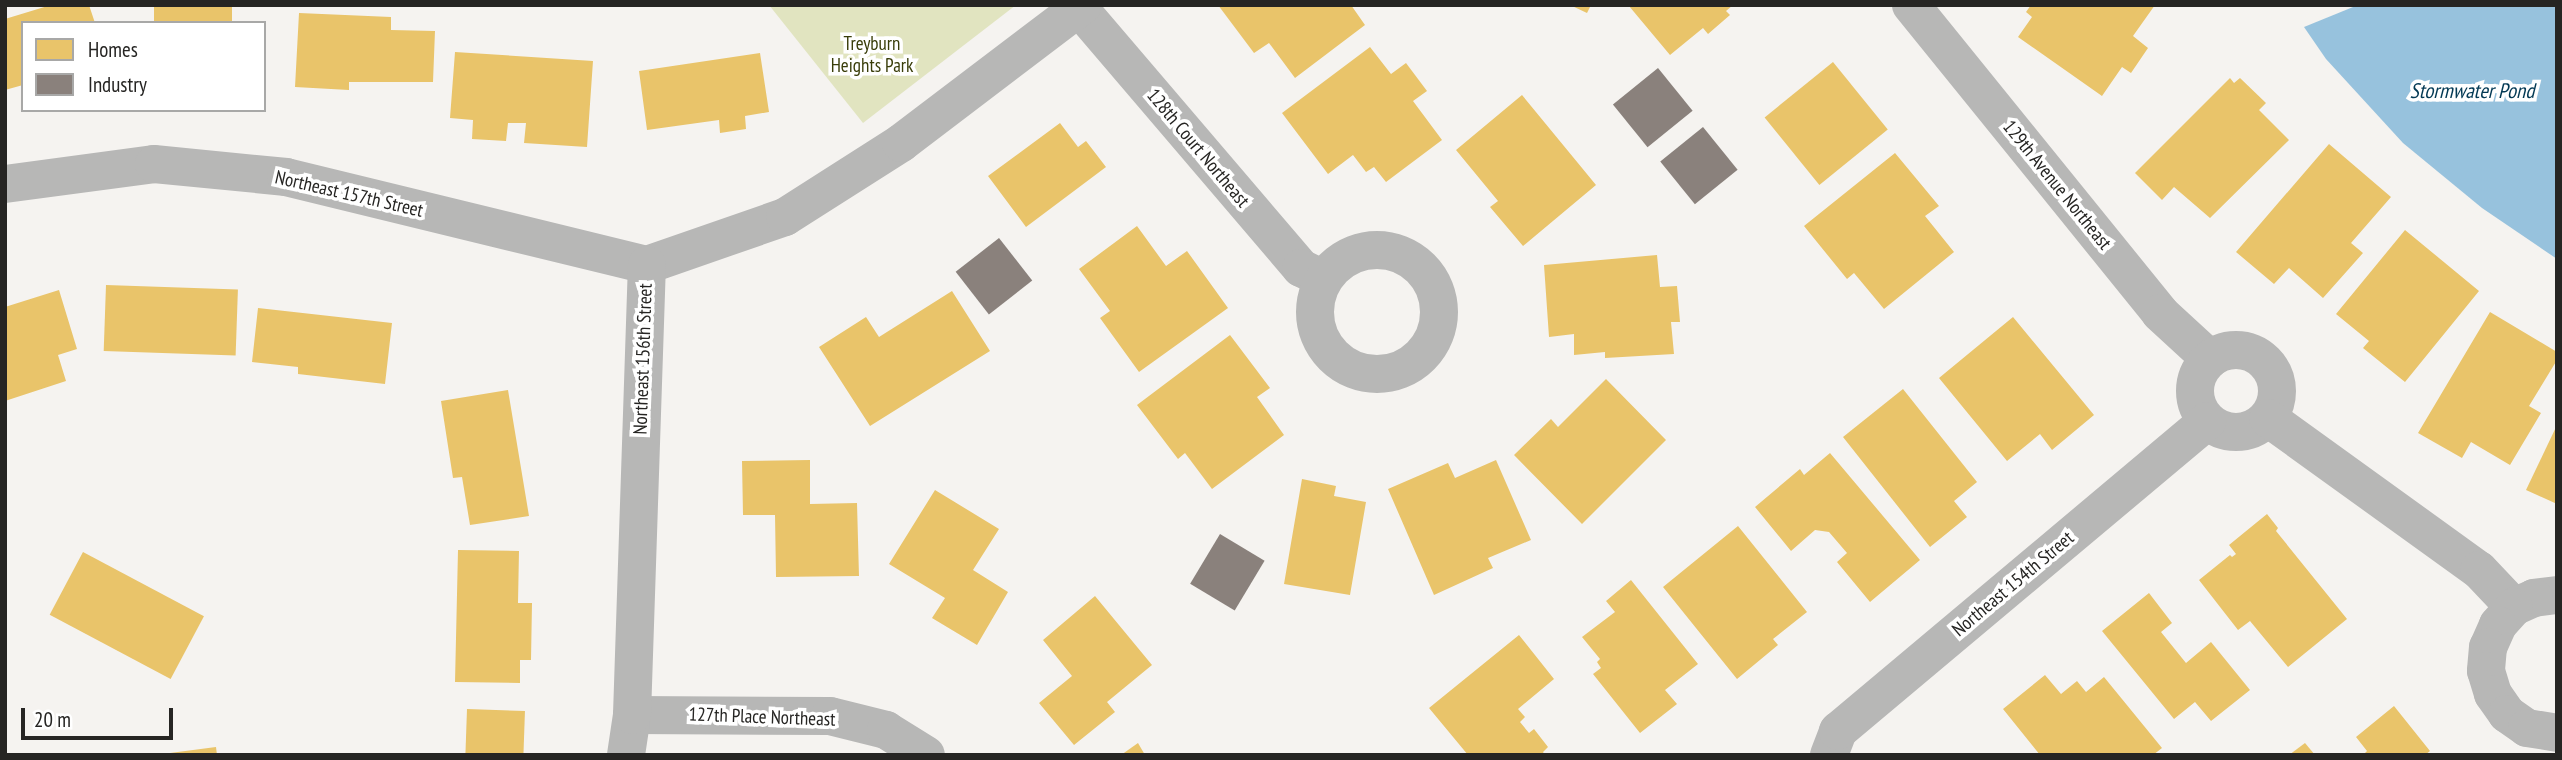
<!DOCTYPE html>
<html>
<head>
<meta charset="utf-8">
<style>
	body { margin:0 }
	#map { position:relative; width:2562px; height:760px; overflow:hidden; background:#f5f3f0; font-family:"PT Sans Narrow",sans-serif }
	div>[style] { position:absolute }
	.green>* { inset:0; background:#e1e4c0 }
	.water>* { inset:0; background:#97c2dd }
	.homes>* { inset:0; background:#e9c46a; transform-origin:0 0 }
	.industry>* { inset:0; background:#8a817c; transform-origin:0 0 }
	.minor>* { height:38px; margin:-19px; padding:0 19px; transform-origin:19px; border-radius:19px; background:#b7b7b6 }
	.minor>.ring { margin:-19px; padding:0; box-sizing:content-box; background:none; border:38px solid #b7b7b6; border-radius:50% }
	span { translate:-50% -50%; white-space:nowrap; text-align:center; line-height:1.15; -webkit-text-stroke:7px #fff; paint-order:stroke }
	.park-label { font-size:19px; color:#393d09 }
	.street-label { font-size:19px; color:#262523 }
	.water-label { font-size:21px; color:#033954; font-style:italic }
	.frame { position:absolute; inset:0; border:7px solid #262523; pointer-events:none }
	.legend { position:absolute; left:21px; top:21px; width:245px; height:91px; box-sizing:border-box; background:#fff; border:2px solid #a8a8a7; margin:0; padding:9px 12px; list-style:none; font-size:21px; color:#262523 }
	.legend li { display:flex; align-items:center; gap:14px; height:35px }
	.legend b { width:35px; border:2px solid #a8a8a7 }
	.scale { position:absolute; left:21px; top:708px; width:152px; height:32px; box-sizing:border-box; border:4px solid #262523; border-top:0; padding-left:9px; font-size:21px; line-height:24px; white-space:nowrap; color:#262523; -webkit-text-stroke:5px #fff; paint-order:stroke }
</style>
</head>
<body>
<div id="map">
	<div class="green">
		<i style="clip-path:polygon(769px 5px,1016px 5px,863px 123px)"></i>
	</div>
	<div class="water">
		<i style="clip-path:polygon(2358px 5px,2557px 5px,2557px 259px,2482px 208px,2403px 143px,2326px 59px,2304px 27px)"></i>
	</div>
	<div class="homes">
		<i style="clip-path:polygon(51px 5px,89px 5px,95px 23px,23px 23px,23px 85px,5px 90px,5px 19px)"></i>
		<i style="left:154px;top:5px;width:78px;height:18px"></i>
		<i style="clip-path:polygon(1218px 5px,1351px 5px,1365px 25px,1295px 78px,1269px 43px,1254px 53px)"></i>
		<i style="clip-path:polygon(1570px 5px,1591px 5px,1587px 13px)"></i>
		<i style="clip-path:polygon(1733px 5px,1726px 11px,1730px 15px,1708px 34px,1703px 28px,1670px 55px,1629px 6px)"></i>
		<i style="clip-path:polygon(2031px 5px,2155px 5px,2133px 36px,2148px 48px,2131px 73px,2122px 67px,2102px 96px,2018px 37px,2032px 17px,2026px 12px)"></i>
		<i style="clip-path:polygon(299px 13px,391px 17px,391px 30px,435px 31px,433px 82px,349px 82px,349px 90px,295px 87px)"></i>
		<i style="clip-path:polygon(1370px 47px,1391px 74px,1406px 63px,1427px 91px,1413px 101px,1442px 140px,1386px 182px,1374px 167px,1366px 172px,1353px 155px,1328px 174px,1282px 113px)"></i>
		<i style="clip-path:polygon(455px 52px,593px 61px,587px 147px,524px 143px,526px 123px,508px 123px,506px 141px,472px 139px,473px 120px,450px 118px)"></i>
		<i style="clip-path:polygon(760px 53px,769px 112px,745px 116px,746px 129px,720px 133px,719px 120px,647px 130px,639px 71px)"></i>
		<i style="left:1833px;top:62px;width:87px;height:88px;rotate:51deg"></i>
		<i style="clip-path:polygon(2230px 78px,2234px 83px,2240px 78px,2266px 103px,2259px 110px,2289px 140px,2210px 218px,2174px 187px,2162px 200px,2135px 173px)"></i>
		<i style="clip-path:polygon(1522px 95px,1596px 185px,1523px 246px,1490px 207px,1498px 201px,1456px 150px)"></i>
		<i style="clip-path:polygon(1060px 123px,1078px 147px,1086px 141px,1106px 167px,1026px 227px,988px 176px)"></i>
		<i style="clip-path:polygon(2329px 144px,2391px 197px,2351px 243px,2363px 253px,2323px 298px,2289px 268px,2274px 284px,2236px 252px)"></i>
		<i style="clip-path:polygon(1895px 153px,1939px 206px,1925px 216px,1954px 252px,1884px 309px,1854px 273px,1847px 279px,1804px 226px)"></i>
		<i style="clip-path:polygon(1137px 226px,1166px 266px,1187px 251px,1228px 308px,1139px 372px,1100px 318px,1110px 311px,1079px 269px)"></i>
		<i style="clip-path:polygon(2405px 230px,2479px 291px,2405px 382px,2363px 348px,2369px 341px,2336px 314px)"></i>
		<i style="clip-path:polygon(1657px 255px,1660px 287px,1677px 286px,1680px 322px,1671px 322px,1674px 354px,1605px 358px,1605px 352px,1574px 355px,1574px 334px,1549px 337px,1544px 265px)"></i>
		<i style="left:106px;top:285px;width:132px;height:66px;rotate:2deg"></i>
		<i style="clip-path:polygon(59px 290px,77px 349px,58px 355px,66px 381px,5px 401px,5px 307px)"></i>
		<i style="clip-path:polygon(952px 291px,990px 351px,870px 426px,819px 347px,866px 317px,879px 337px)"></i>
		<i style="clip-path:polygon(258px 308px,392px 323px,385px 384px,298px 374px,298px 367px,252px 362px)"></i>
		<i style="clip-path:polygon(2490px 312px,2557px 352px,2557px 360px,2529px 406px,2541px 413px,2510px 465px,2471px 442px,2462px 458px,2418px 433px)"></i>
		<i style="clip-path:polygon(2013px 317px,2094px 415px,2052px 450px,2040px 434px,2007px 461px,1939px 378px)"></i>
		<i style="clip-path:polygon(1230px 335px,1270px 388px,1257px 397px,1284px 435px,1212px 489px,1185px 453px,1178px 459px,1137px 405px)"></i>
		<i style="clip-path:polygon(1606px 379px,1666px 440px,1582px 524px,1514px 455px,1551px 419px,1558px 427px)"></i>
		<i style="clip-path:polygon(1903px 389px,1977px 482px,1954px 501px,1967px 517px,1930px 547px,1843px 437px)"></i>
		<i style="clip-path:polygon(508px 390px,529px 516px,470px 525px,462px 477px,453px 478px,441px 401px)"></i>
		<i style="clip-path:polygon(2557px 425px,2557px 504px,2526px 490px)"></i>
		<i style="clip-path:polygon(1830px 453px,1920px 560px,1870px 602px,1837px 562px,1847px 553px,1829px 532px,1815px 530px,1791px 551px,1755px 507px,1800px 469px,1804px 475px)"></i>
		<i style="clip-path:polygon(810px 460px,810px 504px,857px 503px,859px 576px,776px 577px,775px 515px,743px 515px,742px 461px)"></i>
		<i style="clip-path:polygon(1496px 460px,1531px 540px,1488px 558px,1493px 568px,1434px 595px,1388px 489px,1448px 463px,1455px 478px)"></i>
		<i style="clip-path:polygon(1302px 479px,1336px 486px,1334px 496px,1366px 502px,1350px 595px,1284px 584px)"></i>
		<i style="clip-path:polygon(935px 490px,999px 529px,973px 570px,1008px 592px,977px 645px,932px 618px,945px 598px,889px 564px)"></i>
		<i style="clip-path:polygon(2267px 514px,2278px 528px,2276px 531px,2347px 619px,2288px 667px,2250px 621px,2238px 630px,2199px 580px,2230px 555px,2232px 557px,2236px 554px,2229px 545px)"></i>
		<i style="clip-path:polygon(1738px 526px,1807px 612px,1773px 639px,1778px 645px,1737px 679px,1663px 587px)"></i>
		<i style="clip-path:polygon(458px 550px,519px 551px,518px 603px,532px 603px,531px 660px,520px 660px,520px 683px,455px 682px)"></i>
		<i style="left:83px;top:552px;width:137px;height:71px;rotate:28deg"></i>
		<i style="clip-path:polygon(1631px 580px,1698px 664px,1665px 690px,1677px 704px,1640px 733px,1593px 674px,1601px 668px,1597px 662px,1600px 659px,1582px 637px,1615px 612px,1606px 601px)"></i>
		<i style="clip-path:polygon(2149px 593px,2172px 623px,2161px 632px,2186px 663px,2211px 642px,2250px 690px,2211px 721px,2195px 702px,2174px 719px,2102px 631px)"></i>
		<i style="clip-path:polygon(1095px 596px,1152px 665px,1107px 702px,1115px 712px,1074px 745px,1039px 703px,1072px 676px,1043px 640px)"></i>
		<i style="clip-path:polygon(1519px 635px,1554px 679px,1518px 709px,1525px 717px,1520px 722px,1529px 733px,1534px 729px,1548px 747px,1543px 752px,1545px 755px,1468px 755px,1429px 708px)"></i>
		<i style="clip-path:polygon(2045px 675px,2061px 694px,2077px 681px,2086px 692px,2104px 677px,2162px 748px,2153px 755px,2040px 755px,2003px 709px)"></i>
		<i style="clip-path:polygon(2394px 706px,2430px 751px,2425px 755px,2363px 755px,2367px 751px,2356px 737px)"></i>
		<i style="left:467px;top:709px;width:58px;height:46px;rotate:2deg"></i>
		<i style="clip-path:polygon(1138px 743px,1145px 755px,1121px 755px)"></i>
		<i style="clip-path:polygon(2305px 743px,2315px 755px,2289px 755px)"></i>
		<i style="clip-path:polygon(216px 747px,217px 755px,171px 755px,170px 753px)"></i>
	</div>
	<div class="industry">
		<i style="left:1658px;top:68px;width:55px;height:58px;rotate:51deg"></i>
		<i style="left:1703px;top:127px;width:55px;height:55px;rotate:51deg"></i>
		<i style="left:999px;top:238px;width:54px;height:55px;rotate:52deg"></i>
		<i style="left:1220px;top:534px;width:52px;height:58px;rotate:31deg"></i>
	</div>
	<div class="minor">
		<i style="left:1911px;top:5px;width:396px;rotate:51deg"></i>
		<i style="left:2160px;top:313px;width:68px;rotate:42.6deg"></i>
		<i style="left:1079px;top:8px;width:342px;rotate:49.5deg"></i>
		<i style="left:1301px;top:268px;width:25px;rotate:26deg"></i>
		<i style="left:5px;top:184px;width:150px;rotate:-7.6deg"></i>
		<i style="left:154px;top:164px;width:133px;rotate:5.6deg"></i>
		<i style="left:286px;top:177px;width:372px;rotate:13.7deg"></i>
		<i class="ring" style="left:1315px;top:250px;width:86px;height:86px"></i>
		<i style="left:647px;top:265px;width:146px;rotate:-19.2deg"></i>
		<i style="left:785px;top:217px;width:138px;rotate:-32.5deg"></i>
		<i style="left:901px;top:143px;width:228px;rotate:-37.2deg"></i>
		<i class="ring" style="left:2195px;top:350px;width:44px;height:44px"></i>
		<i style="left:2268px;top:418px;width:260px;rotate:35.8deg"></i>
		<i style="left:2479px;top:570px;width:51px;rotate:46.6deg"></i>
		<i style="left:2557px;top:595px;width:23px;rotate:173deg"></i>
		<i style="left:2534px;top:598px;width:22px;rotate:156deg"></i>
		<i style="left:2514px;top:607px;width:24px;rotate:132deg"></i>
		<i style="left:2498px;top:625px;width:24px;rotate:114deg"></i>
		<i style="left:2488px;top:647px;width:24px;rotate:95deg"></i>
		<i style="left:2486px;top:671px;width:24px;rotate:73deg"></i>
		<i style="left:2493px;top:694px;width:24px;rotate:55deg"></i>
		<i style="left:2507px;top:714px;width:24px;rotate:35deg"></i>
		<i style="left:2527px;top:728px;width:30px;rotate:9deg"></i>
		<i style="left:632px;top:715px;width:198px;rotate:0.3deg"></i>
		<i style="left:830px;top:716px;width:58px;rotate:14deg"></i>
		<i style="left:886px;top:730px;width:47px;rotate:32deg"></i>
		<i style="left:626px;top:755px;width:40px;rotate:-81.5deg"></i>
		<i style="left:632px;top:715px;width:450px;rotate:-88.1deg"></i>
		<i style="left:1829px;top:755px;width:26px;rotate:-69deg"></i>
		<i style="left:1838px;top:731px;width:482px;rotate:-40deg"></i>
	</div>
	<div class="park-label">
		<span style="left:872px;top:55px">Treyburn<br>Heights Park</span>
	</div>
	<div class="street-label">
		<span style="left:1198px;top:148px;rotate:50deg">128th Court Northeast</span>
		<span style="left:2057px;top:185px;rotate:51deg">129th Avenue Northeast</span>
		<span style="left:349px;top:194px;rotate:13deg">Northeast 157th Street</span>
		<span style="left:643px;top:359px;rotate:-88deg">Northeast 156th Street</span>
		<span style="left:2013px;top:584px;rotate:-40deg">Northeast 154th Street</span>
		<span style="left:762px;top:717px;rotate:2deg">127th Place Northeast</span>
	</div>
	<div class="water-label">
		<span style="left:2472px;top:91px">Stormwater Pond</span>
	</div>
	<div class="frame"></div>
	<ul class="legend">
	<li><b style="height:19px;background:#e9c46a"></b>Homes</li>
	<li><b style="height:19px;background:#8a817c"></b>Industry</li>
	</ul>
	<div class="scale">20 m</div>
</div>
</body>
</html>
